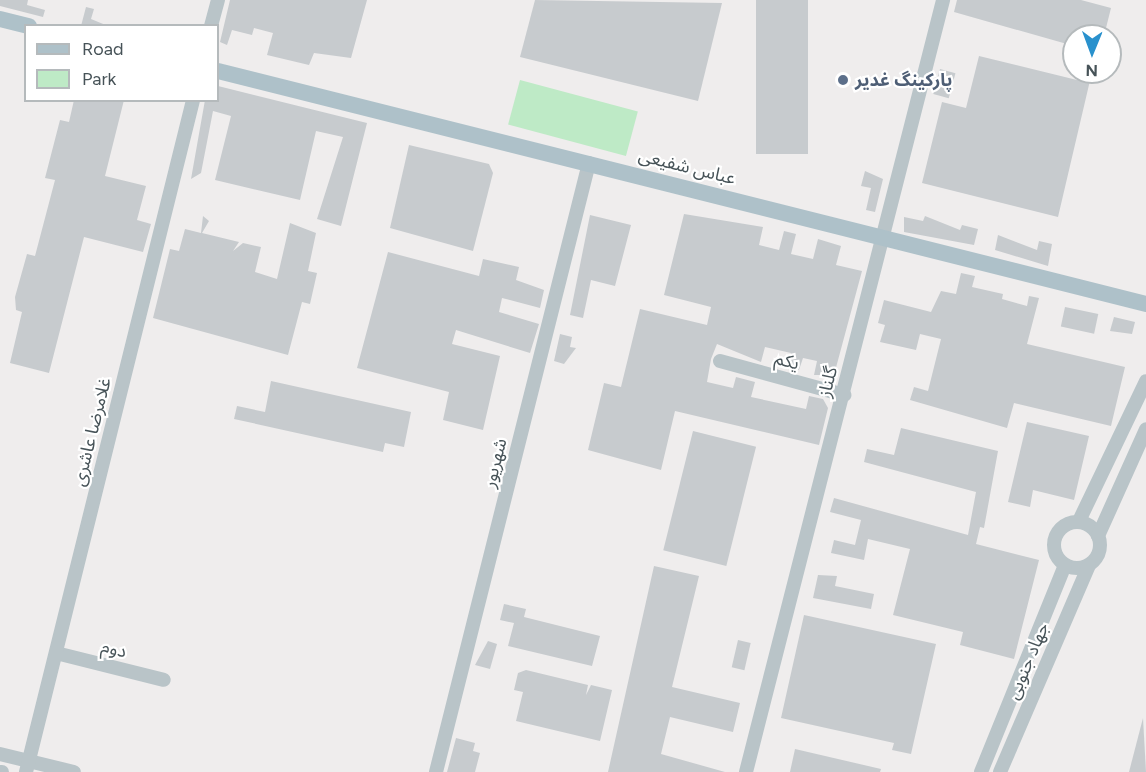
<!DOCTYPE html>
<html>
<head>
<meta charset="utf-8">
<style>
	body { margin:0 }
	#map { position:relative; width:1146px; height:772px; overflow:hidden; background:#efeded; font-family:Figtree,"Noto Sans Arabic",sans-serif }
	div>[style] { position:absolute }
	.green>* { inset:0; background:#beeac6; transform-origin:0 0 }
	.building>* { inset:0; background:#c7cbce; transform-origin:0 0 }
	.minor>* { height:14px; margin:-7px; padding:0 7px; transform-origin:7px; border-radius:7px; background:#b9c4c8 }
	.minor>.ring { margin:-7px; padding:0; box-sizing:content-box; background:none; border:14px solid #b9c4c8; border-radius:50% }
	.major>* { height:16px; margin:-8px; padding:0 8px; transform-origin:8px; border-radius:8px; background:#aec1c9 }
	.dots>* { width:16px; height:16px; translate:-50% -50%; box-sizing:border-box; border:3px solid #fff; border-radius:50% }
	span { translate:-50% -50%; white-space:nowrap; text-align:center; line-height:1.15; -webkit-text-stroke:4.5px #fff; paint-order:stroke }
	.service-label { font-size:18px; color:#4e5e75; font-weight:700 }
	.left { translate:0 -50%; text-align:left }
	.street-label { font-size:18px; color:#475358 }
	.legend { position:absolute; left:24px; top:24px; width:195px; height:78px; box-sizing:border-box; background:#fff; border:2px solid #b5babc; margin:0; padding:8px 10px; list-style:none; font-size:18px; color:#475358 }
	.legend li { display:flex; align-items:center; gap:12px; height:30px }
	.legend b { width:30px; border:2px solid #b5babc }
	.north { position:absolute; left:1062px; top:24px; width:60px; height:60px; box-sizing:border-box; background:#fff; border:2px solid #b5babc; border-radius:50%; rotate:181deg; font-size:16px; font-weight:700; line-height:24px; text-align:center; color:#475358 }
	.north::after { content:''; display:block; margin:auto; width:21px; height:27px; background:#2991cd; clip-path:polygon(50% 0,100% 100%,50% 72%,0 100%) }
</style>
</head>
<body>
<div id="map">
	<div class="green">
		<i style="left:520px;top:80px;width:122px;height:46px;rotate:15deg"></i>
	</div>
	<div class="building">
		<i style="clip-path:polygon(0 0,28px 0,27px 5px,45px 10px,43px 17px,0 6px)"></i>
		<i style="clip-path:polygon(230px 0,367px 0,351px 58px,314px 53px,309px 65px,267px 55px,273px 33px,254px 28px,252px 35px,232px 30px,227px 45px,220px 42px)"></i>
		<i style="clip-path:polygon(535px 0,722px 3px,698px 101px,520px 57px)"></i>
		<i style="left:756px;top:0;width:52px;height:154px"></i>
		<i style="clip-path:polygon(957px 0,1081px 0,1111px 8px,1104px 36px,1074px 36px,1074px 46px,954px 12px)"></i>
		<i style="clip-path:polygon(86px 7px,94px 9px,91px 19px,108px 26px,81px 26px)"></i>
		<i style="clip-path:polygon(979px 56px,1077px 80px,1080px 72px,1092px 72px,1058px 217px,922px 183px,942px 102px,966px 108px)"></i>
		<i style="left:940px;top:69px;width:16px;height:26px;rotate:15deg"></i>
		<i style="clip-path:polygon(218px 86px,367px 123px,341px 226px,317px 219px,343px 137px,316px 131px,300px 200px,215px 180px,231px 116px,213px 111px,201px 173px,191px 179px,205px 100px,218px 100px)"></i>
		<i style="clip-path:polygon(74px 100px,124px 100px,105px 176px,146px 186px,137px 220px,151px 224px,143px 252px,84px 237px,49px 373px,10px 363px,22px 312px,16px 310px,15px 297px,27px 254px,35px 256px,55px 180px,45px 178px,60px 120px,69px 122px)"></i>
		<i style="clip-path:polygon(409px 145px,489px 164px,493px 173px,473px 251px,390px 228px)"></i>
		<i style="clip-path:polygon(865px 171px,883px 179px,875px 212px,866px 210px,871px 188px,861px 186px)"></i>
		<i style="clip-path:polygon(684px 214px,763px 227px,759px 245px,779px 250px,784px 231px,796px 234px,791px 254px,813px 259px,818px 239px,841px 246px,836px 265px,862px 271px,834px 375px,814px 375px,817px 361px,803px 358px,799px 370px,787px 366px,791px 353px,765px 347px,761px 362px,717px 344px,711px 359px,707px 382px,733px 388px,736px 377px,755px 382px,751px 397px,806px 409px,809px 396px,823px 399px,828px 408px,819px 445px,675px 411px,661px 470px,588px 450px,604px 383px,621px 387px,640px 309px,707px 325px,711px 307px,664px 295px)"></i>
		<i style="clip-path:polygon(590px 215px,631px 225px,615px 286px,591px 280px,583px 318px,570px 315px)"></i>
		<i style="clip-path:polygon(203px 216px,209px 221px,202px 233px,239px 242px,233px 251px,243px 243px,261px 247px,255px 272px,277px 279px,290px 223px,316px 233px,308px 271px,317px 273px,310px 304px,302px 302px,288px 355px,153px 318px,170px 249px,179px 251px,185px 229px,201px 233px)"></i>
		<i style="clip-path:polygon(925px 216px,960px 230px,962px 225px,978px 229px,974px 245px,904px 232px,904px 217px,923px 221px)"></i>
		<i style="clip-path:polygon(998px 235px,1037px 250px,1039px 241px,1052px 244px,1048px 266px,995px 250px)"></i>
		<i style="clip-path:polygon(388px 252px,479px 276px,483px 259px,519px 267px,516px 280px,544px 290px,540px 308px,502px 298px,499px 312px,539px 324px,530px 353px,456px 330px,452px 344px,500px 356px,483px 430px,443px 420px,449px 392px,357px 368px)"></i>
		<i style="clip-path:polygon(961px 273px,975px 276px,972px 287px,1003px 294px,1002px 299px,1027px 306px,1029px 296px,1039px 298px,1027px 344px,1125px 367px,1111px 426px,1014px 403px,1007px 428px,910px 400px,914px 387px,928px 391px,941px 339px,920px 334px,916px 350px,880px 342px,885px 325px,878px 323px,884px 300px,931px 312px,941px 291px,956px 294px)"></i>
		<i style="left:1065px;top:307px;width:34px;height:20px;rotate:12deg"></i>
		<i style="clip-path:polygon(1114px 317px,1135px 322px,1132px 334px,1110px 331px)"></i>
		<i style="clip-path:polygon(560px 334px,572px 337px,570px 347px,576px 348px,564px 364px,554px 361px)"></i>
		<i style="clip-path:polygon(271px 381px,411px 412px,404px 447px,385px 443px,383px 452px,234px 419px,237px 406px,265px 412px)"></i>
		<i style="clip-path:polygon(1027px 422px,1089px 436px,1074px 500px,1033px 490px,1030px 507px,1008px 502px)"></i>
		<i style="clip-path:polygon(901px 428px,998px 451px,984px 528px,980px 527px,976px 544px,1039px 560px,1014px 659px,960px 645px,963px 632px,893px 615px,910px 549px,868px 539px,864px 560px,831px 553px,834px 540px,855px 545px,861px 520px,830px 512px,834px 498px,968px 535px,976px 492px,864px 462px,867px 449px,894px 455px)"></i>
		<i style="left:693px;top:431px;width:65px;height:123px;rotate:14deg"></i>
		<i style="clip-path:polygon(654px 566px,699px 576px,672px 687px,740px 703px,733px 732px,670px 717px,661px 754px,725px 772px,608px 772px)"></i>
		<i style="clip-path:polygon(818px 575px,837px 576px,835px 586px,874px 594px,871px 609px,813px 598px)"></i>
		<i style="clip-path:polygon(504px 604px,526px 609px,524px 617px,600px 636px,592px 666px,508px 646px,514px 623px,500px 620px)"></i>
		<i style="clip-path:polygon(804px 615px,936px 644px,911px 754px,892px 750px,894px 743px,781px 718px)"></i>
		<i style="left:738px;top:640px;width:13px;height:28px;rotate:13deg"></i>
		<i style="clip-path:polygon(488px 641px,497px 644px,490px 669px,475px 665px)"></i>
		<i style="clip-path:polygon(526px 670px,588px 685px,586px 695px,591px 685px,612px 690px,600px 741px,516px 721px,523px 692px,514px 690px,518px 673px)"></i>
		<i style="clip-path:polygon(1143px 718px,1146px 772px,1129px 772px)"></i>
		<i style="clip-path:polygon(456px 738px,475px 743px,473px 751px,480px 753px,475px 772px,447px 772px)"></i>
		<i style="clip-path:polygon(795px 749px,881px 769px,880px 772px,790px 772px)"></i>
	</div>
	<div class="minor">
		<i style="left:211px;top:26px;width:27px;rotate:-75deg"></i>
		<i style="left:720px;top:361px;width:129px;rotate:15.3deg"></i>
		<i style="left:1079px;top:521px;width:155px;rotate:-64.4deg"></i>
		<i class="ring" style="left:1054px;top:522px;width:32px;height:32px"></i>
		<i style="left:1098px;top:536px;width:117px;rotate:-65.8deg"></i>
		<i style="left:56px;top:653px;width:111px;rotate:14deg"></i>
		<i style="left:0;top:754px;width:76px;rotate:13.7deg"></i>
		<i style="left:0;top:772px;width:2px"></i>
		<i style="left:26px;top:772px;width:692px;rotate:-76.04deg"></i>
		<i style="left:436px;top:772px;width:628px;rotate:-75.9deg"></i>
		<i style="left:746px;top:772px;width:797px;rotate:-75.68deg"></i>
		<i style="left:981px;top:772px;width:223px;rotate:-67.9deg"></i>
		<i style="left:1000px;top:772px;width:225px;rotate:-66.7deg"></i>
	</div>
	<div class="major">
		<i style="left:0;top:19px;width:30px;rotate:14deg"></i>
		<i style="left:218px;top:71px;width:957px;rotate:14.09deg"></i>
	</div>
	<div class="dots">
		<i style="left:843px;top:80px;background:#5c6f8a"></i>
	</div>
	<div class="service-label">
		<span class="left" style="left:855px;top:80px">پارکینگ غدیر</span>
	</div>
	<div class="street-label">
		<span style="left:687px;top:167px;rotate:14deg">عباس شفیعی</span>
		<span style="left:787px;top:361px;rotate:15deg">یکم</span>
		<span style="left:828px;top:382px;rotate:-76deg">گلناز</span>
		<span style="left:92px;top:432px;rotate:-76deg">غلامرضا عاشری</span>
		<span style="left:495px;top:463px;rotate:-76deg">شهریور</span>
		<span style="left:114px;top:649px;rotate:14deg">دوم</span>
		<span style="left:1028px;top:661px;rotate:-67deg">جهاد جنوبی</span>
	</div>
	<ul class="legend">
	<li><b style="height:8px;background:#aec1c9"></b>Road</li>
	<li><b style="height:16px;background:#beeac6"></b>Park</li>
	</ul>
	<div class="north">N</div>
</div>
</body>
</html>
